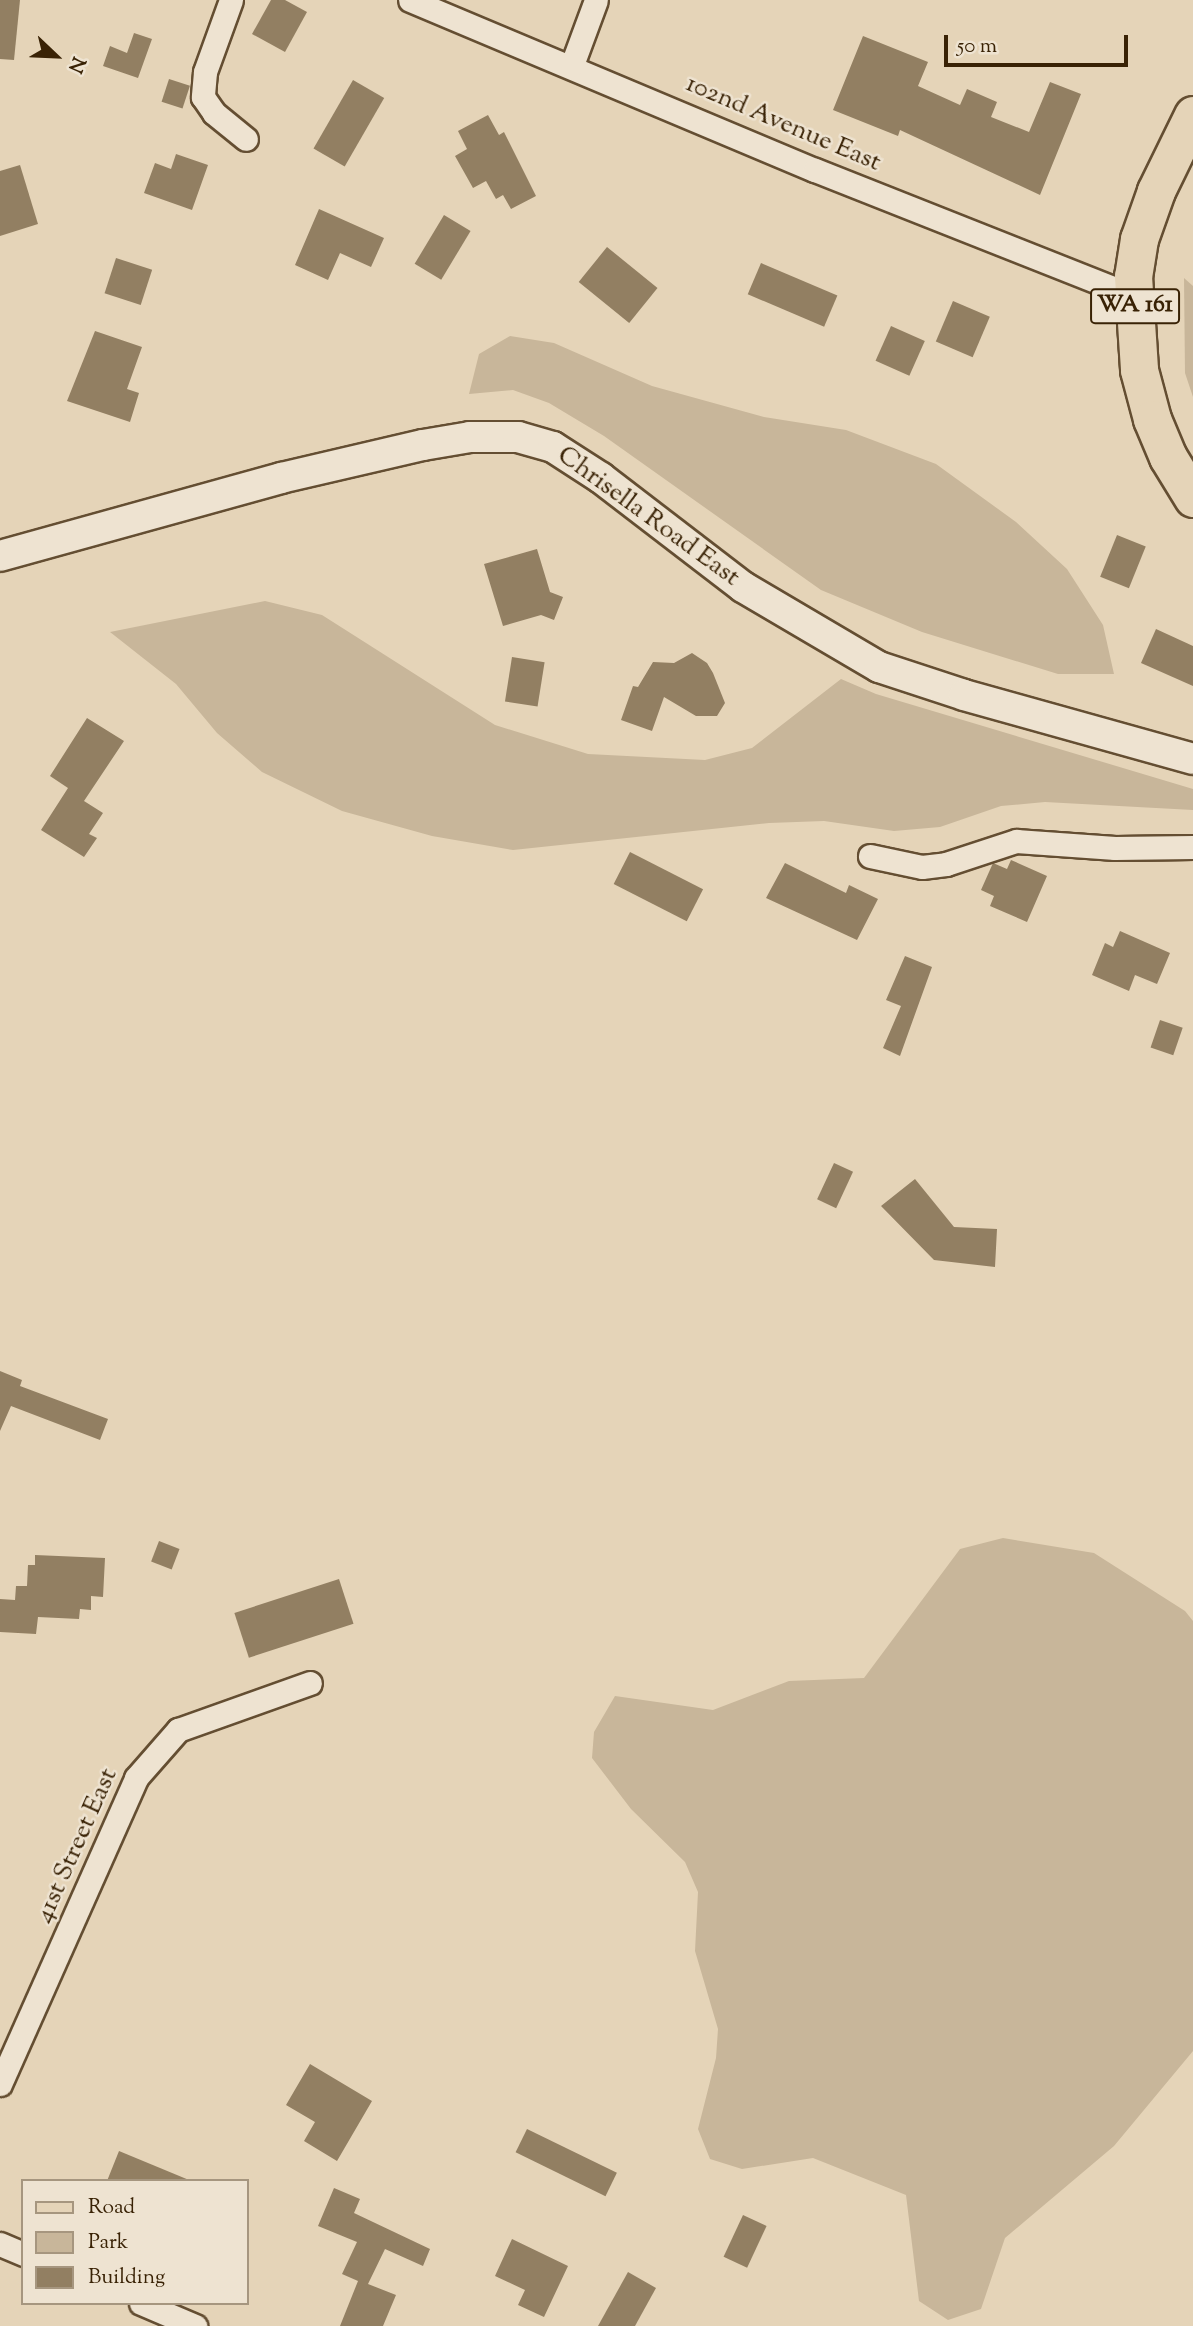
<!DOCTYPE html>
<html>
<head>
<meta charset="utf-8">
<style>
	body { margin:0 }
	#map { position:relative; width:1193px; height:2326px; overflow:hidden; background:#e5d4b8; font-family:"Sorts Mill Goudy",serif }
	div>[style] { position:absolute }
	.green>* { inset:0; background:#c8b69a }
	.building>* { inset:0; background:#927f62; transform-origin:0 0 }
	.roads { filter:drop-shadow(2px 0 #644e32) drop-shadow(-2px 0 #644e32) drop-shadow(0 2px #644e32) drop-shadow(0 -2px #644e32) }
	.minor>* { height:23px; margin:-11.5px; padding:0 11.5px; transform-origin:11.5px; border-radius:11.5px; background:#eee3d1 }
	.tertiary>* { height:30px; margin:-15px; padding:0 15px; transform-origin:15px; border-radius:15px; background:#eee3d1 }
	.primary>* { height:37px; margin:-18.5px; padding:0 18.5px; transform-origin:18.5px; border-radius:18.5px; background:#e5d4b8 }
	span { translate:-50% -50%; white-space:nowrap; text-align:center; line-height:1.15; -webkit-text-stroke:5px #eee3d1; paint-order:stroke }
	.shield-label span { padding:2px 5px; background:#eee3d1; border:2px solid; border-radius:5px; -webkit-text-stroke-width:0 }
	.shield-label { font-size:24px; color:#392205; font-weight:700 }
	.street-label { font-size:26px; color:#392205 }
	.legend { position:absolute; left:21px; top:2179px; width:228px; height:126px; box-sizing:border-box; background:#eee3d1; border:2px solid #a6967f; margin:0; padding:9px 12px; list-style:none; font-size:21px; color:#392205 }
	.legend li { display:flex; align-items:center; gap:14px; height:35px }
	.legend b { width:35px; border:2px solid #a6967f }
	.north { position:absolute; left:21px; top:21px; width:70px; height:70px; -webkit-text-stroke:5px #eee3d1; paint-order:stroke; rotate:113deg; font-size:19px; font-weight:700; line-height:28px; text-align:center; color:#392205 }
	.north::after { content:''; display:block; margin:auto; width:24px; height:32px; background:#392205; clip-path:polygon(50% 0,100% 100%,50% 72%,0 100%) }
	.scale { position:absolute; left:944px; top:35px; width:184px; height:32px; box-sizing:border-box; border:4px solid #392205; border-top:0; padding-left:9px; font-size:21px; line-height:24px; white-space:nowrap; color:#392205; -webkit-text-stroke:5px #eee3d1; paint-order:stroke }
</style>
</head>
<body>
<div id="map">
	<div class="green">
		<i style="clip-path:polygon(1184px 278px,1193px 286px,1193px 397px,1185px 373px)"></i>
		<i style="clip-path:polygon(510px 336px,554px 343px,652px 386px,764px 417px,846px 430px,936px 464px,1016px 522px,1067px 569px,1103px 625px,1114px 674px,1058px 674px,922px 632px,821px 590px,604px 436px,549px 403px,513px 390px,469px 394px,479px 354px)"></i>
		<i style="clip-path:polygon(265px 601px,322px 615px,495px 725px,588px 754px,705px 760px,752px 748px,841px 679px,876px 694px,1193px 789px,1193px 810px,1045px 802px,1001px 806px,940px 827px,894px 831px,824px 821px,769px 823px,513px 850px,432px 836px,342px 811px,262px 772px,217px 733px,176px 684px,110px 632px)"></i>
		<i style="clip-path:polygon(1003px 1538px,1094px 1553px,1185px 1611px,1193px 1621px,1193px 2051px,1114px 2146px,1005px 2238px,981px 2309px,948px 2320px,919px 2301px,906px 2195px,813px 2158px,742px 2169px,710px 2159px,698px 2129px,716px 2058px,718px 2029px,695px 1951px,698px 1892px,685px 1862px,631px 1809px,592px 1758px,594px 1732px,615px 1696px,713px 1710px,789px 1681px,864px 1678px,960px 1549px)"></i>
	</div>
	<div class="building">
		<i style="clip-path:polygon(0 0,20px 0,14px 60px,0 59px)"></i>
		<i style="clip-path:polygon(271px 0,285px 0,307px 12px,285px 52px,252px 34px)"></i>
		<i style="clip-path:polygon(134px 33px,152px 39px,138px 78px,103px 66px,110px 46px,127px 53px)"></i>
		<i style="clip-path:polygon(863px 36px,928px 62px,918px 86px,960px 105px,967px 89px,997px 102px,991px 117px,1029px 132px,1050px 82px,1081px 94px,1040px 195px,900px 130px,898px 136px,833px 110px)"></i>
		<i style="left:169px;top:79px;width:22px;height:24px;rotate:18deg"></i>
		<i style="left:353px;top:80px;width:36px;height:79px;rotate:30deg"></i>
		<i style="clip-path:polygon(488px 115px,499px 135px,504px 132px,536px 196px,511px 209px,503px 195px,496px 199px,486px 181px,473px 188px,455px 156px,467px 149px,458px 131px)"></i>
		<i style="clip-path:polygon(176px 154px,208px 165px,192px 210px,144px 193px,155px 163px,171px 169px)"></i>
		<i style="clip-path:polygon(20px 165px,38px 224px,0 236px,0 171px)"></i>
		<i style="clip-path:polygon(319px 209px,384px 238px,371px 267px,340px 253px,328px 280px,295px 265px)"></i>
		<i style="left:444px;top:215px;width:31px;height:57px;rotate:31deg"></i>
		<i style="left:607px;top:247px;width:65px;height:45px;rotate:39deg"></i>
		<i style="left:116px;top:258px;width:38px;height:37px;rotate:18deg"></i>
		<i style="left:761px;top:263px;width:83px;height:34px;rotate:23deg"></i>
		<i style="left:953px;top:301px;width:40px;height:44px;rotate:23deg"></i>
		<i style="left:891px;top:326px;width:37px;height:38px;rotate:24deg"></i>
		<i style="clip-path:polygon(95px 331px,142px 347px,127px 389px,139px 393px,130px 422px,67px 401px)"></i>
		<i style="left:1117px;top:535px;width:31px;height:45px;rotate:22deg"></i>
		<i style="clip-path:polygon(537px 549px,550px 592px,563px 597px,554px 620px,541px 615px,503px 626px,484px 564px)"></i>
		<i style="clip-path:polygon(1156px 629px,1193px 646px,1193px 686px,1141px 663px)"></i>
		<i style="clip-path:polygon(692px 653px,707px 663px,713px 673px,725px 703px,717px 716px,696px 716px,664px 697px,652px 731px,621px 720px,633px 686px,638px 687px,653px 662px,674px 663px)"></i>
		<i style="left:512px;top:657px;width:33px;height:45px;rotate:9deg"></i>
		<i style="clip-path:polygon(87px 718px,124px 741px,84px 801px,103px 813px,89px 834px,97px 838px,84px 857px,41px 830px,68px 788px,50px 776px)"></i>
		<i style="left:630px;top:852px;width:82px;height:36px;rotate:27deg"></i>
		<i style="clip-path:polygon(1011px 860px,1047px 876px,1027px 922px,990px 906px,994px 896px,981px 890px,993px 863px,1007px 869px)"></i>
		<i style="clip-path:polygon(785px 863px,846px 893px,849px 885px,878px 899px,857px 940px,766px 898px)"></i>
		<i style="clip-path:polygon(1120px 931px,1170px 953px,1157px 984px,1135px 975px,1129px 991px,1092px 975px,1105px 943px,1113px 947px)"></i>
		<i style="clip-path:polygon(905px 956px,932px 967px,900px 1056px,883px 1048px,901px 1006px,886px 1000px)"></i>
		<i style="left:1160px;top:1020px;width:24px;height:29px;rotate:19deg"></i>
		<i style="left:834px;top:1163px;width:21px;height:40px;rotate:25deg"></i>
		<i style="clip-path:polygon(915px 1179px,954px 1227px,997px 1229px,995px 1267px,934px 1260px,881px 1206px)"></i>
		<i style="clip-path:polygon(0 1371px,22px 1380px,20px 1386px,108px 1419px,100px 1440px,11px 1406px,0 1431px)"></i>
		<i style="left:159px;top:1541px;width:22px;height:22px;rotate:21deg"></i>
		<i style="clip-path:polygon(35px 1555px,105px 1558px,103px 1597px,91px 1596px,91px 1610px,80px 1609px,79px 1619px,38px 1617px,36px 1634px,0 1632px,0 1599px,15px 1600px,16px 1586px,27px 1586px,28px 1565px,35px 1565px)"></i>
		<i style="left:339px;top:1579px;width:47px;height:110px;rotate:72deg"></i>
		<i style="clip-path:polygon(310px 2064px,372px 2101px,337px 2161px,304px 2141px,315px 2122px,286px 2105px)"></i>
		<i style="left:527px;top:2129px;width:100px;height:26px;rotate:26deg"></i>
		<i style="clip-path:polygon(119px 2151px,189px 2180px,189px 2181px,107px 2181px)"></i>
		<i style="clip-path:polygon(334px 2188px,360px 2199px,354px 2213px,430px 2249px,423px 2266px,385px 2249px,368px 2284px,396px 2295px,383px 2326px,340px 2326px,358px 2281px,342px 2274px,357px 2242px,318px 2226px)"></i>
		<i style="left:743px;top:2215px;width:26px;height:46px;rotate:25deg"></i>
		<i style="clip-path:polygon(512px 2239px,568px 2266px,544px 2317px,518px 2305px,525px 2290px,495px 2276px)"></i>
		<i style="clip-path:polygon(628px 2272px,656px 2288px,635px 2326px,598px 2326px)"></i>
	</div>
	<div class="roads">
		<div class="minor">
			<i style="left:231px;top:0;width:77px;rotate:109.9deg"></i>
			<i style="left:205px;top:72px;width:25px;rotate:95deg"></i>
			<i style="left:203px;top:97px;width:19px;rotate:55deg"></i>
			<i style="left:214px;top:113px;width:41px;rotate:39.1deg"></i>
			<i style="left:410px;top:0;width:439px;rotate:22.8deg"></i>
			<i style="left:815px;top:170px;width:344px;rotate:21.6deg"></i>
			<i style="left:572px;top:65px;width:69px;rotate:-69.7deg"></i>
			<i style="left:870px;top:856px;width:53px;rotate:11.9deg"></i>
			<i style="left:922px;top:867px;width:24px;rotate:-7deg"></i>
			<i style="left:946px;top:864px;width:74px;rotate:-18.2deg"></i>
			<i style="left:1016px;top:841px;width:99px;rotate:4deg"></i>
			<i style="left:1115px;top:848px;width:78px;rotate:-0.7deg"></i>
			<i style="left:0;top:2084px;width:335px;rotate:-66deg"></i>
			<i style="left:136px;top:1778px;width:64px;rotate:-48.8deg"></i>
			<i style="left:178px;top:1730px;width:140px;rotate:-19.6deg"></i>
			<i style="left:0;top:2244px;width:25px;rotate:23deg"></i>
			<i style="left:141px;top:2303px;width:59px;rotate:23.1deg"></i>
		</div>
		<div class="tertiary">
			<i style="left:0;top:556px;width:292px;rotate:-15.5deg"></i>
			<i style="left:281px;top:478px;width:146px;rotate:-13.1deg"></i>
			<i style="left:423px;top:445px;width:48px;rotate:-9.7deg"></i>
			<i style="left:470px;top:437px;width:48px"></i>
			<i style="left:518px;top:437px;width:36px;rotate:16deg"></i>
			<i style="left:553px;top:447px;width:57px;rotate:32.9deg"></i>
			<i style="left:601px;top:478px;width:179px;rotate:37.5deg"></i>
			<i style="left:743px;top:587px;width:158px;rotate:30.5deg"></i>
			<i style="left:879px;top:667px;width:89px;rotate:18.2deg"></i>
			<i style="left:964px;top:695px;width:238px;rotate:15.6deg"></i>
		</div>
		<div class="primary">
			<i style="left:1193px;top:115px;width:85px;rotate:116deg"></i>
			<i style="left:1156px;top:191px;width:51px;rotate:109.5deg"></i>
			<i style="left:1139px;top:239px;width:37px;rotate:99deg"></i>
			<i style="left:1133px;top:276px;width:94px;rotate:86.3deg"></i>
			<i style="left:1139px;top:370px;width:51px;rotate:75.1deg"></i>
			<i style="left:1152px;top:419px;width:41px;rotate:67.2deg"></i>
			<i style="left:1168px;top:457px;width:48px;rotate:58.6deg"></i>
		</div>
	</div>
	<div class="shield-label">
		<span style="left:1135px;top:306px">WA 161</span>
	</div>
	<div class="street-label">
		<span style="left:783px;top:124px;rotate:23deg">102nd Avenue East</span>
		<span style="left:648px;top:517px;rotate:36deg">Chrisella Road East</span>
		<span style="left:77px;top:1846px;rotate:-66deg">41st Street East</span>
	</div>
	<ul class="legend">
	<li><b style="height:9px;background:#e5d4b8"></b>Road</li>
	<li><b style="height:19px;background:#c8b69a"></b>Park</li>
	<li><b style="height:19px;background:#927f62"></b>Building</li>
	</ul>
	<div class="north">N</div>
	<div class="scale">50 m</div>
</div>
</body>
</html>
